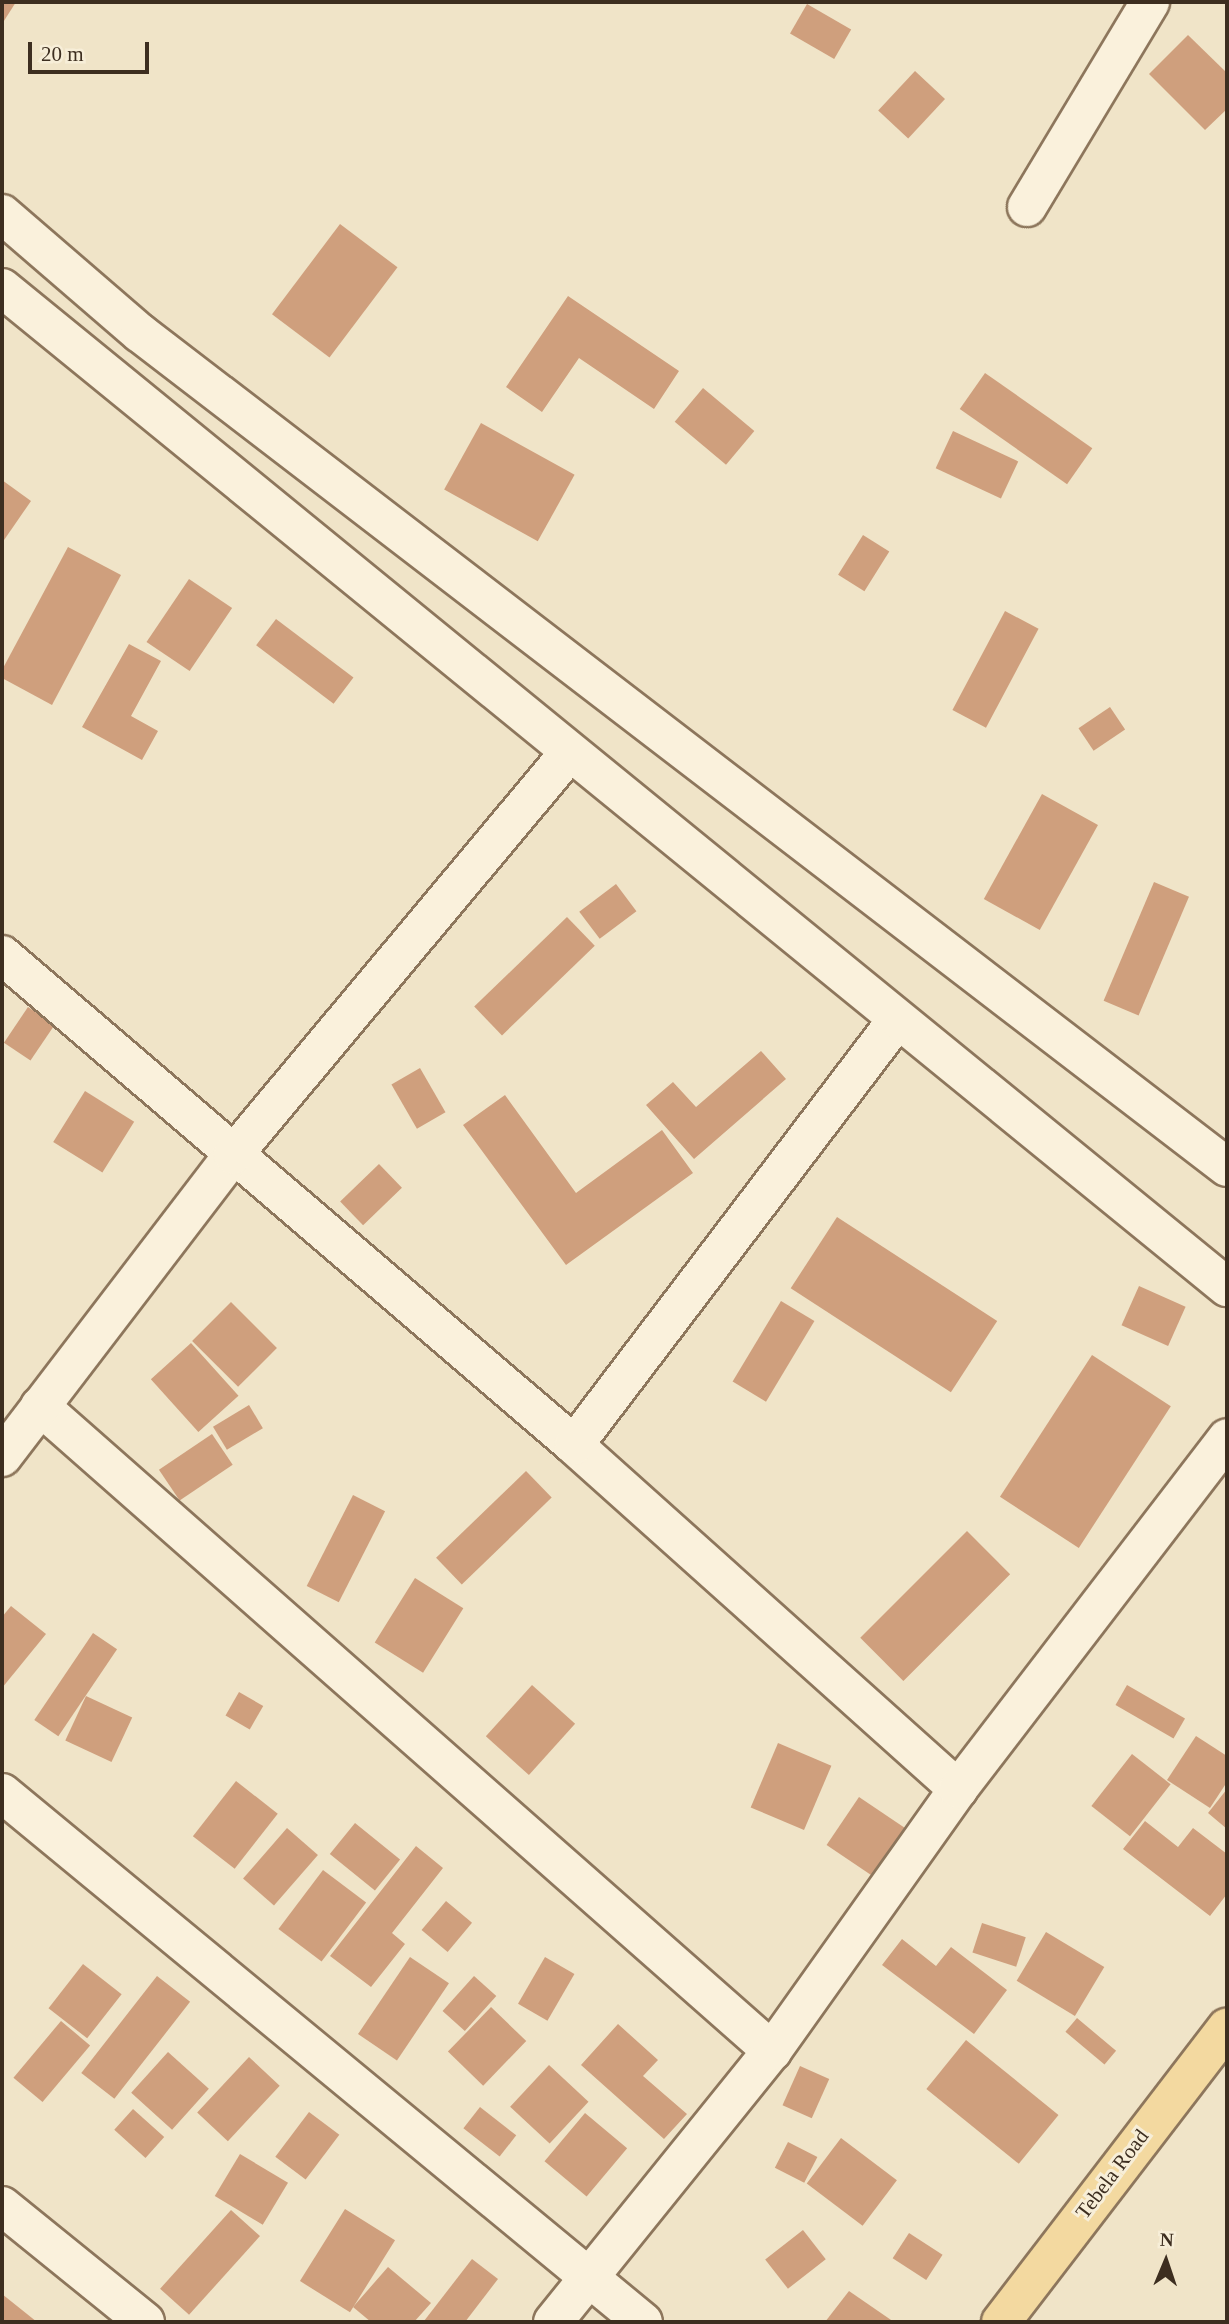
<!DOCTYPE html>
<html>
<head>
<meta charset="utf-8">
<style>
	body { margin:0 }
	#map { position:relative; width:1229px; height:2324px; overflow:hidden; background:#f0e4c8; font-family:"Times New Roman",serif }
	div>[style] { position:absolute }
	.building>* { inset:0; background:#cf9f7d; transform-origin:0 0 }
	.roads { filter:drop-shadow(2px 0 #8d765c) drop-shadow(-2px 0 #8d765c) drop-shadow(0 2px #8d765c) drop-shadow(0 -2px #8d765c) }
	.minor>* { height:38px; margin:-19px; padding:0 19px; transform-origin:19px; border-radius:19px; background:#faf1dc }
	.secondary>* { height:38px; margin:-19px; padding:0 19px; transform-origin:19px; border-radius:19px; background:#faf1dc }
	.primary>* { height:38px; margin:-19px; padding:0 19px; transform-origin:19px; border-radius:19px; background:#f3d9a0 }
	span { translate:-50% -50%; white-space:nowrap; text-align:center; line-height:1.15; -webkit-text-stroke:6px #f7eed8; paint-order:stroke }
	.street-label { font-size:21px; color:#3d2e20 }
	.frame { position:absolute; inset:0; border:4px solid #3d2e20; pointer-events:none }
	.north { position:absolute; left:1131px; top:2226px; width:70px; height:70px; -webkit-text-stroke:5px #f7eed8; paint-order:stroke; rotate:2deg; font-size:19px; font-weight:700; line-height:28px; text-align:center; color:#3d2e20 }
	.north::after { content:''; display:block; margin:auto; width:24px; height:32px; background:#3d2e20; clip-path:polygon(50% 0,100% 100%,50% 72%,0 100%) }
	.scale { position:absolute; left:28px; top:42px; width:121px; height:32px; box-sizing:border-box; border:4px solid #3d2e20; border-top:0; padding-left:9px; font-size:21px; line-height:24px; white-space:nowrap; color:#3d2e20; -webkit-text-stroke:5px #f7eed8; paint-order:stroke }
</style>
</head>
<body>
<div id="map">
	<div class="building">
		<i style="clip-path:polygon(2px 2px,16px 2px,2px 24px)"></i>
		<i style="left:807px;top:4px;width:51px;height:34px;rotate:30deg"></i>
		<i style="clip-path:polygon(1188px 35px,1227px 73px,1227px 109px,1205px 130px,1149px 74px)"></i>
		<i style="left:915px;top:71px;width:41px;height:54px;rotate:43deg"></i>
		<i style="left:340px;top:224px;width:72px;height:113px;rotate:37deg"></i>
		<i style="clip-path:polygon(568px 296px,679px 371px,654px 409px,579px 358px,542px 412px,506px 387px)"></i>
		<i style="left:985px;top:373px;width:131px;height:44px;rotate:35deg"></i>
		<i style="left:703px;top:388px;width:67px;height:44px;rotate:40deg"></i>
		<i style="left:481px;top:423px;width:107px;height:76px;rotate:29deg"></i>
		<i style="left:953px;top:431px;width:72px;height:41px;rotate:25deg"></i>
		<i style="clip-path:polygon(2px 480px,31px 501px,2px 543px)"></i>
		<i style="left:863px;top:535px;width:31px;height:47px;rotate:32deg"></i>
		<i style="clip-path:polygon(68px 547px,121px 575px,52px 705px,2px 678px,2px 670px)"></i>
		<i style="left:189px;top:579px;width:52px;height:76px;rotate:34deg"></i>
		<i style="left:1005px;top:611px;width:38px;height:112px;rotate:28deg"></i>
		<i style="left:276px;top:619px;width:97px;height:33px;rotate:37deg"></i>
		<i style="clip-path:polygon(129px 644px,161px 661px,131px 716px,158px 731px,142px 760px,82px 727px)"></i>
		<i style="left:1110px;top:707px;width:27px;height:38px;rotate:56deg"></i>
		<i style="left:1042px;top:794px;width:64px;height:120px;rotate:29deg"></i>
		<i style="left:1154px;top:882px;width:38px;height:129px;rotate:23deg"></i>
		<i style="left:616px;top:884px;width:34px;height:46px;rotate:53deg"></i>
		<i style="left:567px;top:917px;width:40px;height:129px;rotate:46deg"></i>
		<i style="left:28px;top:1007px;width:32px;height:43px;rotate:34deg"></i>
		<i style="clip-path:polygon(761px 1051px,786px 1079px,694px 1159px,646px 1105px,673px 1082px,696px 1107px)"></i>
		<i style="left:420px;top:1068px;width:51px;height:33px;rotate:60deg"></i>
		<i style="left:85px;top:1091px;width:58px;height:60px;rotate:32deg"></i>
		<i style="clip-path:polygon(505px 1095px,576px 1193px,662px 1130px,693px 1173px,566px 1265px,463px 1125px)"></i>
		<i style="left:379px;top:1164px;width:33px;height:54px;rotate:46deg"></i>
		<i style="left:837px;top:1217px;width:191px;height:85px;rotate:33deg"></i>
		<i style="left:1139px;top:1286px;width:51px;height:43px;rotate:24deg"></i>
		<i style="left:781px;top:1301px;width:39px;height:94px;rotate:31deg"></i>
		<i style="left:231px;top:1302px;width:65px;height:55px;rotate:45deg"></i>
		<i style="left:191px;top:1343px;width:71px;height:54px;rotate:48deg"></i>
		<i style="left:1092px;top:1355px;width:94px;height:169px;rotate:33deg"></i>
		<i style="left:249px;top:1405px;width:27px;height:42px;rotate:59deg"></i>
		<i style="left:212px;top:1434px;width:37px;height:64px;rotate:56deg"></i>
		<i style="left:526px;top:1471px;width:37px;height:125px;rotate:46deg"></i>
		<i style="left:353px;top:1495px;width:36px;height:102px;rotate:27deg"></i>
		<i style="left:967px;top:1531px;width:61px;height:151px;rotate:45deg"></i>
		<i style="left:415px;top:1578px;width:57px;height:76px;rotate:32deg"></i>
		<i style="clip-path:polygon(11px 1606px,46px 1634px,2px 1688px,2px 1617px)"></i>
		<i style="left:93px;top:1633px;width:29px;height:105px;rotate:34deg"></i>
		<i style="left:532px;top:1685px;width:58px;height:69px;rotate:42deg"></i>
		<i style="left:1127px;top:1685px;width:67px;height:23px;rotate:30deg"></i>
		<i style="left:239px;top:1692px;width:28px;height:27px;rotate:30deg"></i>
		<i style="left:86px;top:1696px;width:51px;height:49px;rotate:25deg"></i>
		<i style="clip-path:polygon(1196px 1736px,1227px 1756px,1227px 1782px,1210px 1808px,1167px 1780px)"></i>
		<i style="left:778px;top:1743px;width:58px;height:70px;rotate:23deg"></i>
		<i style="left:1132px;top:1754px;width:49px;height:66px;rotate:38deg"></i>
		<i style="left:236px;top:1781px;width:53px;height:70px;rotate:38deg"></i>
		<i style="clip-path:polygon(1227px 1789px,1227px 1829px,1208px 1813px)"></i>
		<i style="left:859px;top:1797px;width:55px;height:58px;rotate:34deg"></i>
		<i style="clip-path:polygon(1145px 1821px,1178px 1847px,1193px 1828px,1227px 1854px,1227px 1894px,1210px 1916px,1123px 1849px)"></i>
		<i style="left:355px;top:1823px;width:58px;height:40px;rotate:39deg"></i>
		<i style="left:287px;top:1828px;width:41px;height:67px;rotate:41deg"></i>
		<i style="clip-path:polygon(416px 1846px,443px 1868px,392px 1933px,405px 1944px,371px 1987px,330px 1956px)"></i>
		<i style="left:323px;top:1870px;width:54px;height:74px;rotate:37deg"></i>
		<i style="left:446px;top:1901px;width:34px;height:38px;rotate:40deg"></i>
		<i style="left:982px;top:1923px;width:46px;height:31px;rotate:18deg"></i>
		<i style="left:1046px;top:1932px;width:68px;height:57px;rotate:31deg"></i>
		<i style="clip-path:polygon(902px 1939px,936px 1966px,951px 1947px,1007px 1990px,974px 2034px,882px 1965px)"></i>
		<i style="left:410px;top:1957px;width:47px;height:93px;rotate:34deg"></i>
		<i style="left:545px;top:1957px;width:34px;height:54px;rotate:30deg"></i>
		<i style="left:83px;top:1964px;width:49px;height:56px;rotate:38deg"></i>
		<i style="left:157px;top:1976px;width:42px;height:123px;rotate:38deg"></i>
		<i style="left:474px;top:1976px;width:30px;height:47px;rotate:42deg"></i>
		<i style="left:491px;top:2007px;width:49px;height:62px;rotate:44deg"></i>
		<i style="left:1077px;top:2018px;width:51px;height:18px;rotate:40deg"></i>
		<i style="left:61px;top:2021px;width:38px;height:74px;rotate:40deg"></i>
		<i style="clip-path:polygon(618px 2024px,658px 2060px,643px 2076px,687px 2114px,664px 2139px,581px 2065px)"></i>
		<i style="left:966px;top:2040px;width:119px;height:63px;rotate:39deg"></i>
		<i style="left:168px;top:2052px;width:55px;height:55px;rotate:42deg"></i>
		<i style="left:249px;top:2057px;width:42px;height:76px;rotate:43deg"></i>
		<i style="left:549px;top:2065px;width:54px;height:57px;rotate:43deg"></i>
		<i style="left:800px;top:2066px;width:32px;height:43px;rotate:24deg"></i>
		<i style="left:480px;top:2107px;width:46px;height:27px;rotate:38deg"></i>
		<i style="left:133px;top:2109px;width:42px;height:28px;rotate:42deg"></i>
		<i style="left:309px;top:2112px;width:38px;height:56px;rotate:37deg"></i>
		<i style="left:585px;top:2113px;width:55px;height:63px;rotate:40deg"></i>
		<i style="left:841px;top:2138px;width:70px;height:57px;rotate:37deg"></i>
		<i style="left:788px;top:2142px;width:33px;height:29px;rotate:27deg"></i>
		<i style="left:240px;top:2154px;width:56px;height:49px;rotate:31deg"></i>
		<i style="left:345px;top:2209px;width:59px;height:85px;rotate:32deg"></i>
		<i style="left:231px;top:2210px;width:39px;height:106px;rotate:42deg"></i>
		<i style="left:803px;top:2230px;width:37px;height:48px;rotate:52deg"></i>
		<i style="left:909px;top:2233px;width:40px;height:30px;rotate:33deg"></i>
		<i style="clip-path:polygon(472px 2259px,498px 2279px,465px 2322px,424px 2321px)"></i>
		<i style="clip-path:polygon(388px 2267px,431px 2303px,414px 2322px,371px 2322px,353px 2307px)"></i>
		<i style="clip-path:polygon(849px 2291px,894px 2322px,825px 2322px)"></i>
		<i style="clip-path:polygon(2px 2294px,37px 2322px,2px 2322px)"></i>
	</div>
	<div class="roads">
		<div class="minor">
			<i style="left:1027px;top:207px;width:239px;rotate:-59deg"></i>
			<i style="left:2px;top:955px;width:753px;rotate:40.58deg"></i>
			<i style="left:574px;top:1445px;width:516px;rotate:41.86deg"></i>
			<i style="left:40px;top:1406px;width:976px;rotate:41.38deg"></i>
			<i style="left:574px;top:1445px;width:534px;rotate:-52.77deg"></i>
			<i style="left:2px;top:1457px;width:380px;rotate:-52.6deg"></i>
			<i style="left:233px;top:1155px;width:524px;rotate:-50.11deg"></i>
			<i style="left:2px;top:1793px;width:831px;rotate:39.53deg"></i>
			<i style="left:2px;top:2206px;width:184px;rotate:39deg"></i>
			<i style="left:553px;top:2322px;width:348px;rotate:-51.1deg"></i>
			<i style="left:772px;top:2051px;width:321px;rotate:-54.6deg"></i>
			<i style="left:958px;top:1789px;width:442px;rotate:-52.5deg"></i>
		</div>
		<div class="secondary">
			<i style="left:2px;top:214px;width:182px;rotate:40.8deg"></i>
			<i style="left:140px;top:333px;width:1370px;rotate:37.5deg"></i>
			<i style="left:2px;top:288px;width:1581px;rotate:39.2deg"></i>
		</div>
		<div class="primary">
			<i style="left:1001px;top:2322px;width:371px;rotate:-52.5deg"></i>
		</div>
	</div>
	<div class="street-label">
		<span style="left:1112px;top:2174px;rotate:-53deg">Tebela Road</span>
	</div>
	<div class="frame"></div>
	<div class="north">N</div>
	<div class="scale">20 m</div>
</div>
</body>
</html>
